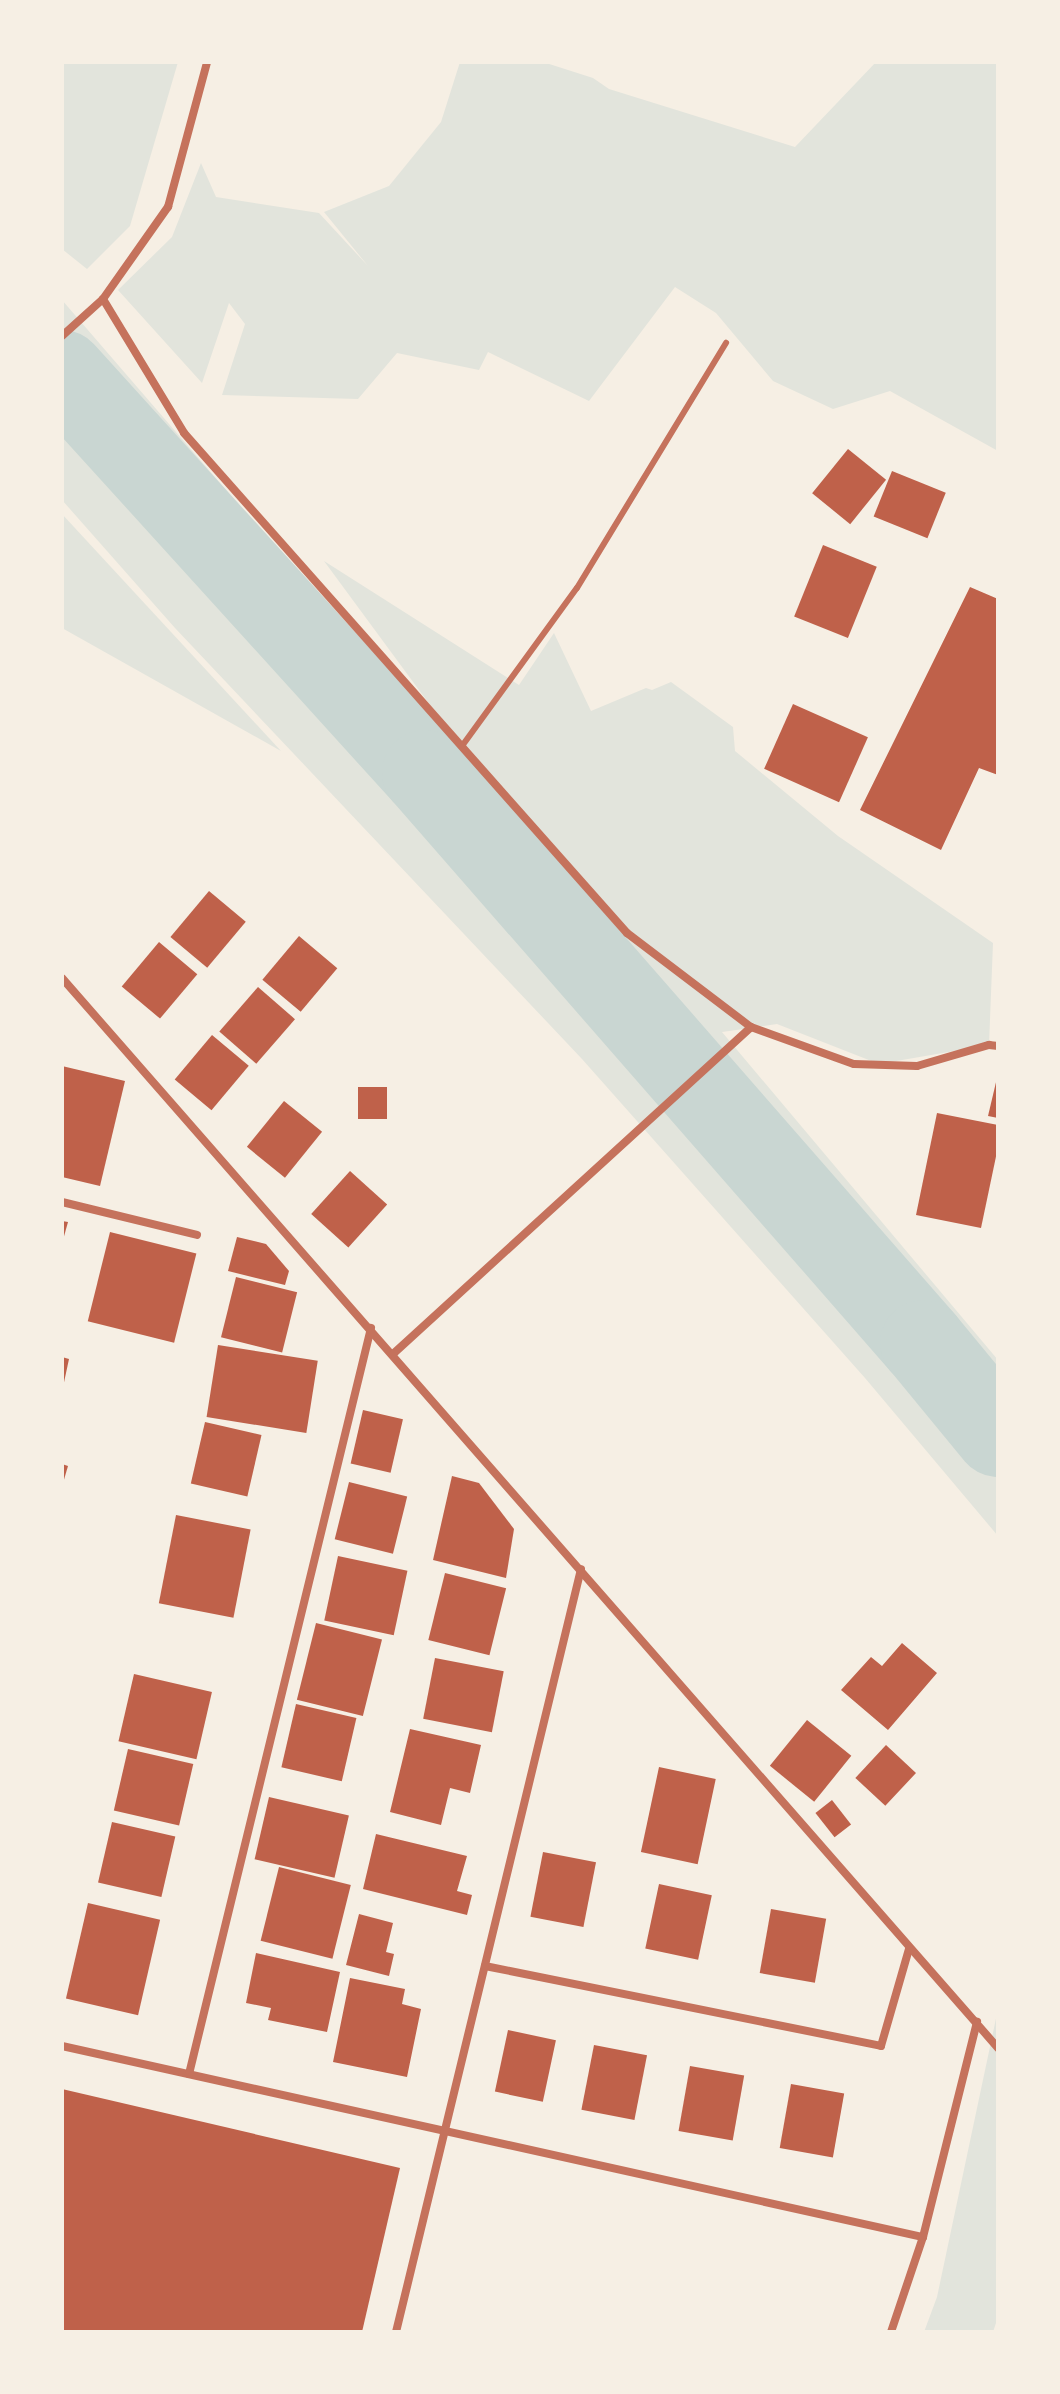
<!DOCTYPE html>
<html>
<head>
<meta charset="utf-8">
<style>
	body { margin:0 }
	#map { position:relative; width:1060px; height:2394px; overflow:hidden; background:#f6efe4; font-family:"Open Sans",sans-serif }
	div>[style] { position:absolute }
	.green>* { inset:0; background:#e2e4dc }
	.river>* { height:86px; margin:-43px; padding:0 43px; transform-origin:43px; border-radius:43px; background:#c9d6d2 }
	.building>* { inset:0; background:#bf614a; transform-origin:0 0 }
	.service>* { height:6px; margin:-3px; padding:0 3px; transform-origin:3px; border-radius:3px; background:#c5725c }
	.minor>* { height:8px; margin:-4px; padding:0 4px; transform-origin:4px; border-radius:4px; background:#c5725c }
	span { translate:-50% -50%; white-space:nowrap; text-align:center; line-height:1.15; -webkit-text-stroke:6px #f6efe4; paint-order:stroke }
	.frame { position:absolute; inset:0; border:64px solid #f6efe4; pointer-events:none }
</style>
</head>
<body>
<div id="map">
	<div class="green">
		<i style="clip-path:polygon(62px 62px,178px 62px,130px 226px,87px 269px,62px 249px)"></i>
		<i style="clip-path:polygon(460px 62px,543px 62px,593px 78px,609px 89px,795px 147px,876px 62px,998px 62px,998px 451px,890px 391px,833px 409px,773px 381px,716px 313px,675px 287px,589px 401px,488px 352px,479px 370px,397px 353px,358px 399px,222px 395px,245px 324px,229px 303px,202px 383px,118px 290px,172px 237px,201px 163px,216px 197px,319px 213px,368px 266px,324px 212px,389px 186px,441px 122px)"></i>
		<i style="clip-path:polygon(62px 300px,283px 556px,458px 743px,324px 561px,519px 685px,554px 633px,591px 711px,646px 688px,652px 690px,671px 682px,733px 727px,735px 751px,838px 836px,993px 943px,989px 1045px,879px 1064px,777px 1024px,722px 1032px,998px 1360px,998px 1536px,865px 1378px,582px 1059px,175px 628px,62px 500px)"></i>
		<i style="clip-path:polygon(62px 514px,281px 751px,62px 628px)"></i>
		<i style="clip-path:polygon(998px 2009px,998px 2317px,993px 2332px,924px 2332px,937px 2297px)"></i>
	</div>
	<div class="river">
		<i style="left:62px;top:373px;width:540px;rotate:47.78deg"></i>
		<i style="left:425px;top:773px;width:757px;rotate:48.86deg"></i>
		<i style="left:923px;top:1343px;width:118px;rotate:50.5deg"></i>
	</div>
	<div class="building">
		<i style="left:848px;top:449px;width:49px;height:57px;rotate:39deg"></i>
		<i style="left:892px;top:471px;width:58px;height:49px;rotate:22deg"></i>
		<i style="left:823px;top:545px;width:58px;height:77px;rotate:22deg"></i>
		<i style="clip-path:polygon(970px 587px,998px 599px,998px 775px,979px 768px,941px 850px,860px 810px)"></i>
		<i style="left:793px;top:704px;width:82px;height:71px;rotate:24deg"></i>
		<i style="left:209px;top:891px;width:48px;height:60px;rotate:40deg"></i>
		<i style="left:299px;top:936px;width:50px;height:57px;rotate:40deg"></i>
		<i style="left:159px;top:942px;width:50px;height:58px;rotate:40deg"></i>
		<i style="left:258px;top:987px;width:49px;height:59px;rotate:41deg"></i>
		<i style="left:212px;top:1035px;width:48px;height:58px;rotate:40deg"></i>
		<i style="clip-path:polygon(62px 1066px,125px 1081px,100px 1186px,62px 1177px)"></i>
		<i style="clip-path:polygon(997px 1078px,998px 1078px,998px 1118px,988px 1116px)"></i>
		<i style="left:358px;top:1087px;width:29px;height:32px"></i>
		<i style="left:284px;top:1101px;width:49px;height:59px;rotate:39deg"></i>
		<i style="clip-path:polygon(937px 1113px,998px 1125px,998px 1147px,981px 1228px,916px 1215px)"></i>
		<i style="left:350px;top:1171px;width:50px;height:58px;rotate:42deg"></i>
		<i style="clip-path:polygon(62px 1221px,68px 1222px,63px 1240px,62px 1240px)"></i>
		<i style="left:110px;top:1232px;width:89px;height:92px;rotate:14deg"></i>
		<i style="clip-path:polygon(237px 1237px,266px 1244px,289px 1271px,285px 1285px,228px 1271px)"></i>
		<i style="left:236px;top:1277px;width:63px;height:62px;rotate:14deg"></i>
		<i style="left:218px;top:1345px;width:101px;height:73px;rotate:9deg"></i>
		<i style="clip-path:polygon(62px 1357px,69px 1359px,63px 1387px,62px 1387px)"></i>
		<i style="left:363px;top:1410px;width:41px;height:55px;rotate:13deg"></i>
		<i style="left:205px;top:1422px;width:58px;height:63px;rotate:13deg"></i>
		<i style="clip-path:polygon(62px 1464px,68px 1466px,63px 1483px,62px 1483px)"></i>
		<i style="clip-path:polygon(452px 1476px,479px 1483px,514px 1529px,506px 1578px,433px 1560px)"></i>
		<i style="left:349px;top:1482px;width:60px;height:59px;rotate:14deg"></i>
		<i style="left:176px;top:1515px;width:76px;height:90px;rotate:11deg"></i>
		<i style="left:338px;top:1556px;width:71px;height:66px;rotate:12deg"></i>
		<i style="left:445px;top:1573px;width:63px;height:69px;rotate:14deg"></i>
		<i style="left:316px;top:1623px;width:68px;height:79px;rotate:14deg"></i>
		<i style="clip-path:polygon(902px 1643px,937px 1673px,888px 1730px,841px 1690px,871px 1657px,882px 1666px)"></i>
		<i style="left:435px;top:1658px;width:70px;height:62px;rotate:11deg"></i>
		<i style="left:134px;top:1674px;width:80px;height:69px;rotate:13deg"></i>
		<i style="left:296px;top:1704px;width:62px;height:65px;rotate:13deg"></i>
		<i style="left:807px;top:1720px;width:57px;height:59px;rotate:39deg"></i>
		<i style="clip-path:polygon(410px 1729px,481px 1745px,470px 1793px,450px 1788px,441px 1825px,390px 1812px)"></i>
		<i style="left:886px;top:1745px;width:41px;height:45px;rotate:43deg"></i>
		<i style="left:128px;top:1749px;width:67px;height:63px;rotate:13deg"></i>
		<i style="left:659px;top:1767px;width:58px;height:87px;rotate:12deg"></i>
		<i style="left:269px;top:1797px;width:82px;height:64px;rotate:13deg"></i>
		<i style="left:832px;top:1800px;width:31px;height:21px;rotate:52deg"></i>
		<i style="left:112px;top:1822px;width:65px;height:62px;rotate:13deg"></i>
		<i style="clip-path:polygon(376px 1834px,467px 1856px,457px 1891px,472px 1895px,467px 1915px,363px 1889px)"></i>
		<i style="left:543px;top:1852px;width:54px;height:66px;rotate:11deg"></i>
		<i style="left:279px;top:1867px;width:74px;height:76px;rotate:14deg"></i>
		<i style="left:659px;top:1884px;width:54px;height:66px;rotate:12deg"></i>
		<i style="left:88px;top:1903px;width:74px;height:98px;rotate:13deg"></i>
		<i style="left:771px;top:1909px;width:56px;height:65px;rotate:10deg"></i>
		<i style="clip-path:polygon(359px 1914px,393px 1923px,386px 1952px,394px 1954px,389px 1976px,346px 1965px)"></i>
		<i style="clip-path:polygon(256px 1953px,340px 1972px,327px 2032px,268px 2020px,271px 2008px,246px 2003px)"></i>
		<i style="clip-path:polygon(350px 1978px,405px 1989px,402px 2004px,421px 2009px,407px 2077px,333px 2062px)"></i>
		<i style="left:508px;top:2030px;width:49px;height:63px;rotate:12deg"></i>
		<i style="left:594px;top:2045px;width:54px;height:66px;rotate:11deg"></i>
		<i style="left:690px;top:2066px;width:55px;height:66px;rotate:10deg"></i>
		<i style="left:791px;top:2084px;width:54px;height:65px;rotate:10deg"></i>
		<i style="clip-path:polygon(62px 2089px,400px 2168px,362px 2332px,62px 2332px)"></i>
	</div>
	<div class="service">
		<i style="left:462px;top:746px;width:195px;rotate:-54deg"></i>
		<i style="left:577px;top:588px;width:287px;rotate:-58.7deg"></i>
	</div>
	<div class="minor">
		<i style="left:103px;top:299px;width:157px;rotate:58.8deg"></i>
		<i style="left:184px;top:433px;width:668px;rotate:48.46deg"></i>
		<i style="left:627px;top:933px;width:156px;rotate:37.2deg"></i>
		<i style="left:62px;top:336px;width:55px;rotate:-42.1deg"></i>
		<i style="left:103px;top:299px;width:113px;rotate:-54.8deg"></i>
		<i style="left:168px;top:207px;width:150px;rotate:-74.9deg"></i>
		<i style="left:62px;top:978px;width:1422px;rotate:48.82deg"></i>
		<i style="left:62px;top:1202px;width:139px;rotate:13.7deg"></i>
		<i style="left:393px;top:1354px;width:485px;rotate:-42.4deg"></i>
		<i style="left:751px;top:1027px;width:109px;rotate:19.8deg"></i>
		<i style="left:854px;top:1064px;width:63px;rotate:1.8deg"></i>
		<i style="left:917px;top:1066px;width:75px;rotate:-16.3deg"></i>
		<i style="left:989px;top:1045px;width:9px;rotate:6deg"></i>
		<i style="left:485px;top:1966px;width:404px;rotate:11.4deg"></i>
		<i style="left:881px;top:2046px;width:101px;rotate:-73.9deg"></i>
		<i style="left:62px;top:2046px;width:882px;rotate:12.51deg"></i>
		<i style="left:189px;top:2074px;width:768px;rotate:-76.29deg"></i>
		<i style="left:396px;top:2332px;width:785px;rotate:-76.37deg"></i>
		<i style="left:891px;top:2332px;width:100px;rotate:-71.4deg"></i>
		<i style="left:923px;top:2237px;width:222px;rotate:-75.9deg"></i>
	</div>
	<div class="frame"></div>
</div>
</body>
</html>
